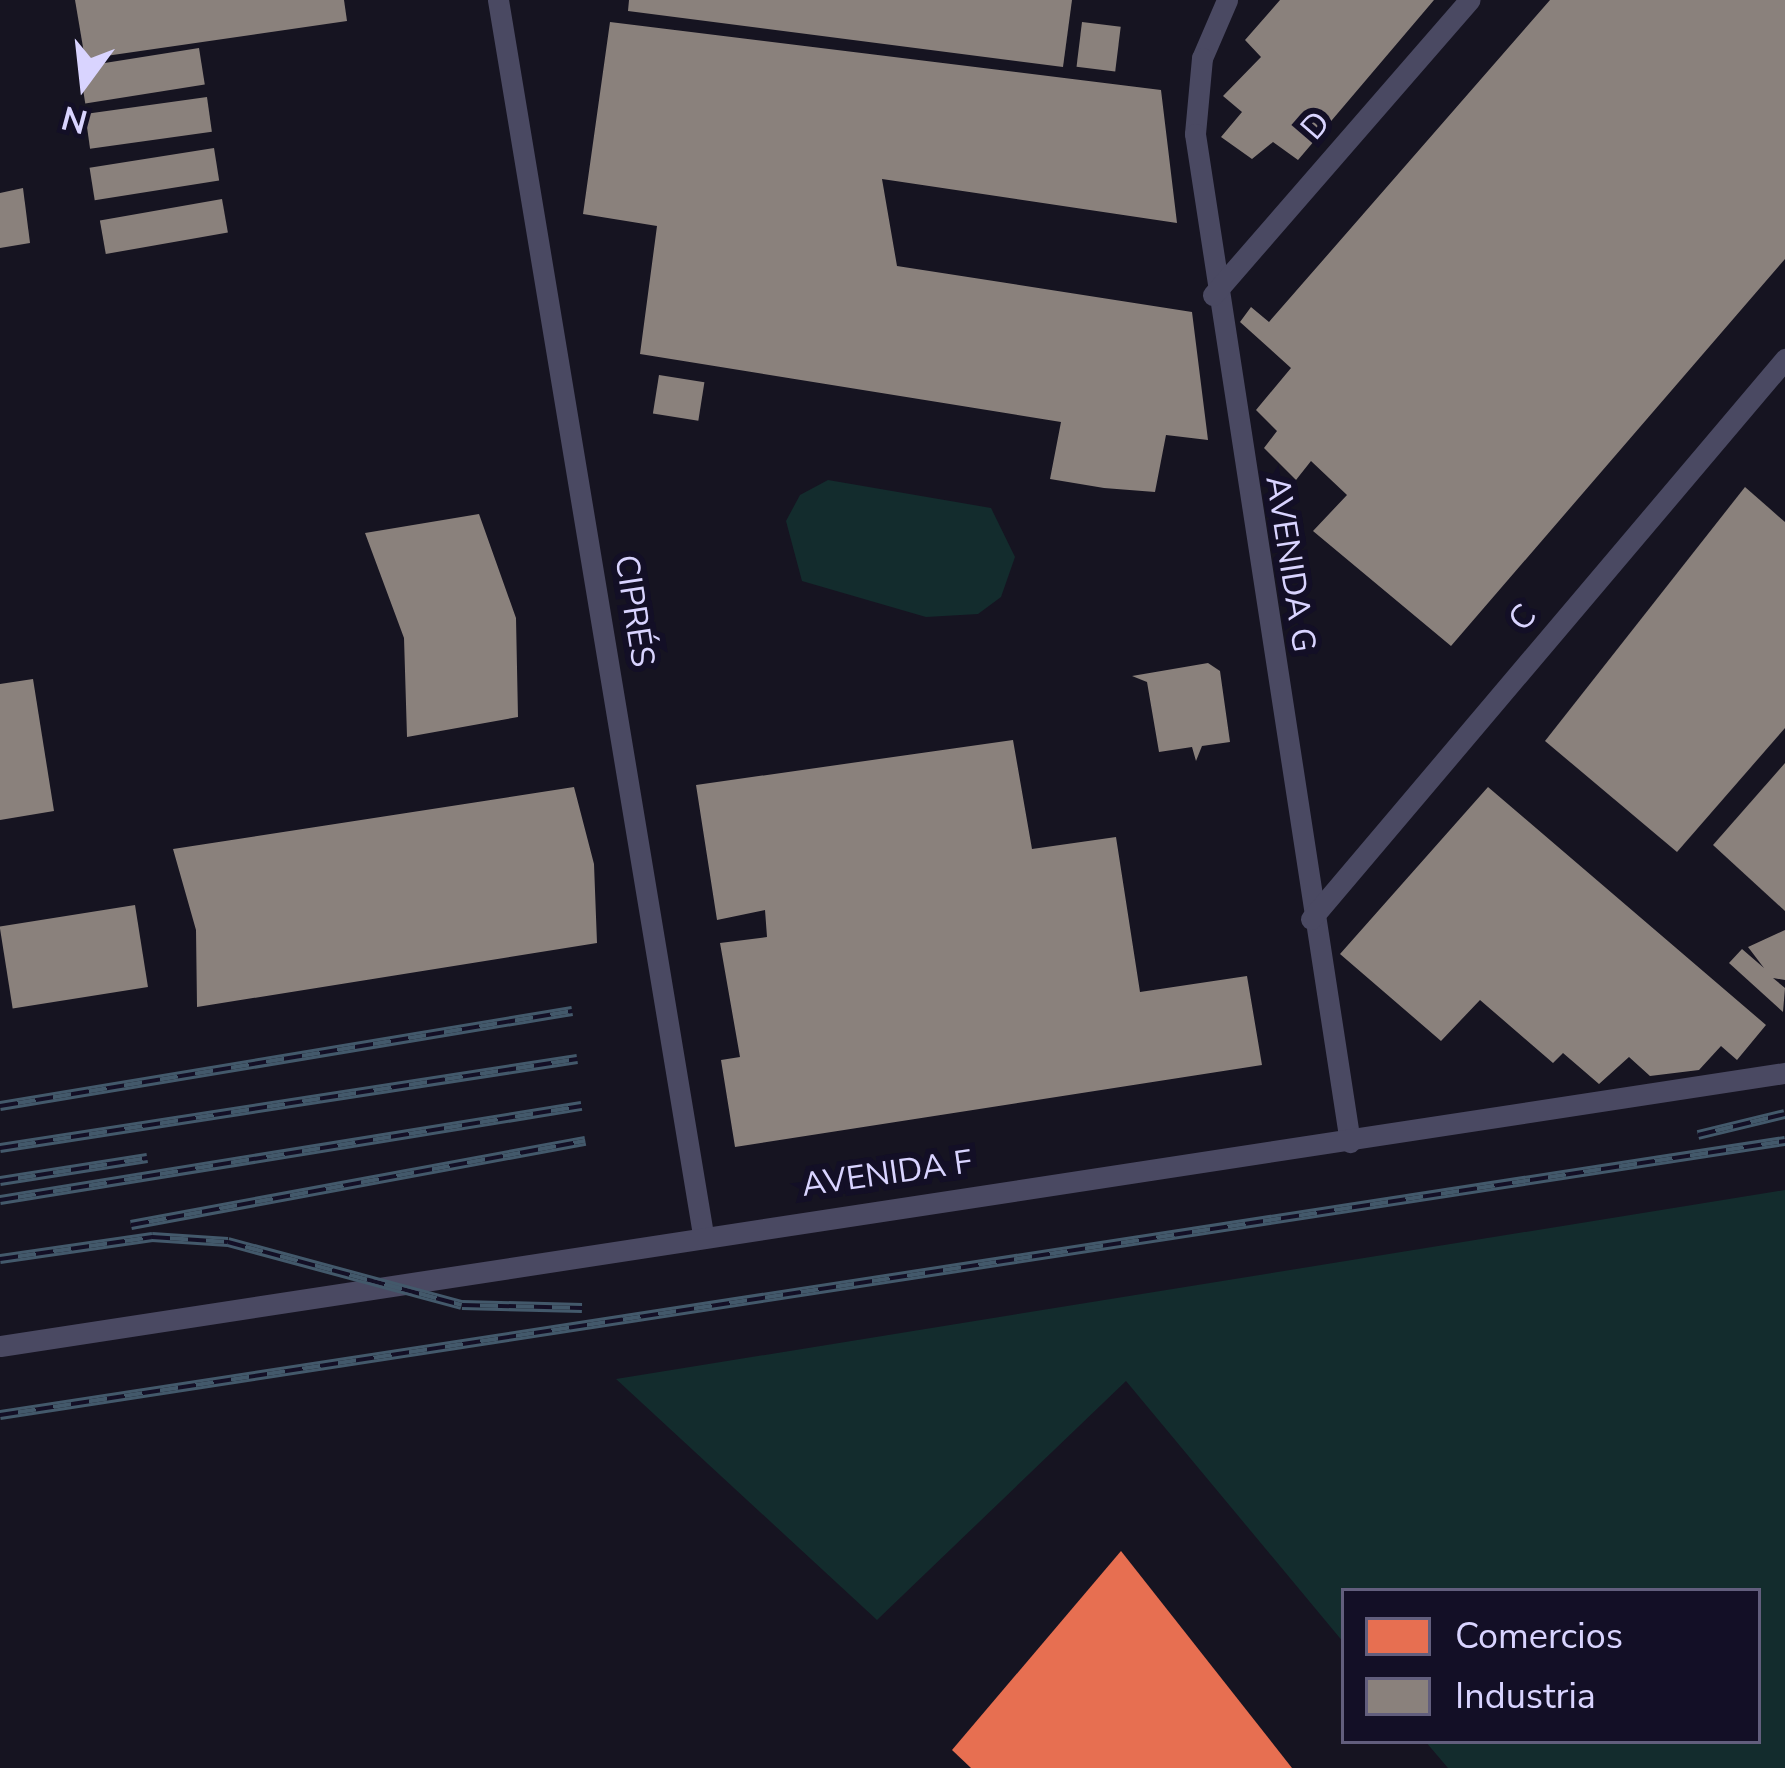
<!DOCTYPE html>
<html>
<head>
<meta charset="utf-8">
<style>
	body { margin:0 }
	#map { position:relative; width:1785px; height:1768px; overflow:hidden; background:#161421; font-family:"Nunito Sans",sans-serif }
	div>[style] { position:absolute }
	.green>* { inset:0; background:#132c2d }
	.shops>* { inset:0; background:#e76f51 }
	.industry>* { inset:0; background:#8a817c; transform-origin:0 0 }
	.minor>* { height:21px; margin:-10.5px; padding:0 10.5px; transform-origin:10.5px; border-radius:10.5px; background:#4a4962 }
	.rail>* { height:10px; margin-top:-5px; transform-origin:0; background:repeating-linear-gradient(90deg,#130f26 0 18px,#43596b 0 36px); box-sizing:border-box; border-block:3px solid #43596b }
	span { translate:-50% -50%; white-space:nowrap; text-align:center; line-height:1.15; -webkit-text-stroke:12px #130f26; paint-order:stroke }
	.street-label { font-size:33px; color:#d9d4ff }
	.legend { position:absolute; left:1341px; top:1588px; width:420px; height:156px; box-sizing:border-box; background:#130f26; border:3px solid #625e7d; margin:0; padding:15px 21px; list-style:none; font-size:36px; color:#d9d4ff }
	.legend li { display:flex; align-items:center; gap:24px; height:60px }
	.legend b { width:60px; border:3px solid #625e7d }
	.north { position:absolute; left:24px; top:24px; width:120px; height:120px; -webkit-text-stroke:9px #130f26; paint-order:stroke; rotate:195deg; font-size:33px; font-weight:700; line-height:48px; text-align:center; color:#d9d4ff }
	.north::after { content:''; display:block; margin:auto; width:42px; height:54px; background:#d9d4ff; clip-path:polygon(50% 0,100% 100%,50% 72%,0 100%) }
</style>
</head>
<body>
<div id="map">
	<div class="green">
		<i style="clip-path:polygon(828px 480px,991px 508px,1015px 557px,1001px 597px,978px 614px,926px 617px,802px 581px,786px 521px,800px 495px)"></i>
		<i style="clip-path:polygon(1785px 1190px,1785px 1768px,1448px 1768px,1425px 1741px,1758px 1741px,1758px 1591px,1344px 1591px,1344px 1643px,1126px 1381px,877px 1620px,616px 1379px)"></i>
	</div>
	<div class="shops">
		<i style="clip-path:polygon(1121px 1551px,1292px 1768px,971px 1768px,952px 1750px)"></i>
	</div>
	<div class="industry">
		<i style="clip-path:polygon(75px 0,344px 0,347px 21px,85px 59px)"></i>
		<i style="clip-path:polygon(629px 0,1072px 0,1063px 67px,628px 11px)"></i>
		<i style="clip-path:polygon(1280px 0,1434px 0,1298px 160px,1273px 142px,1252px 159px,1221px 137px,1242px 112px,1223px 96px,1261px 57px,1245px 40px)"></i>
		<i style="clip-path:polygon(1550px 0,1785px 0,1785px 259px,1451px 646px,1313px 531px,1347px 495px,1311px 461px,1296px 480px,1264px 448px,1277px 431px,1256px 410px,1291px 368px,1240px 322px,1251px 307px,1269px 322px)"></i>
		<i style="clip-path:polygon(610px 22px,1161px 90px,1177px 223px,882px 179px,897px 266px,1192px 312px,1208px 440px,1166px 435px,1155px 492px,1104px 488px,1050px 479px,1061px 422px,640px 354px,657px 226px,583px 214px)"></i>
		<i style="left:1082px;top:22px;width:39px;height:45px;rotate:7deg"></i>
		<i style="left:199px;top:48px;width:37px;height:121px;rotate:81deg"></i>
		<i style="left:207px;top:97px;width:35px;height:123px;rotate:82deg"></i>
		<i style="left:214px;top:148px;width:33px;height:126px;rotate:81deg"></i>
		<i style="clip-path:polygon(23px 188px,30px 243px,0 248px,0 193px)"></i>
		<i style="left:222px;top:199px;width:34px;height:124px;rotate:80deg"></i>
		<i style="left:659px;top:375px;width:46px;height:39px;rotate:9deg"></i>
		<i style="clip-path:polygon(1745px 487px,1785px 522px,1785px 728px,1677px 852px,1545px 741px)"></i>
		<i style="clip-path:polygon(479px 514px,516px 618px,518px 717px,407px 737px,404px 638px,365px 533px)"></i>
		<i style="clip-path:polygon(1208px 663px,1220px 671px,1230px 742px,1202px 746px,1196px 761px,1192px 747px,1159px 752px,1147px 682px,1132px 676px)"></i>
		<i style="clip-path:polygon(33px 679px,54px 811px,0 820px,0 684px)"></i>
		<i style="clip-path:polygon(1013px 740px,1032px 849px,1116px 837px,1140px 992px,1247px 976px,1262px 1065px,735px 1147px,721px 1060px,740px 1057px,720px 943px,767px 937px,765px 910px,717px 920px,696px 785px)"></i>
		<i style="clip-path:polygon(1785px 763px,1785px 911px,1713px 845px)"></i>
		<i style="clip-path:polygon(574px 787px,594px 864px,597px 943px,197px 1007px,196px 930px,173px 849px)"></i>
		<i style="clip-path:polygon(1488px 787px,1766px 1025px,1737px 1060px,1721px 1046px,1699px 1070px,1650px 1076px,1629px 1057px,1599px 1084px,1563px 1053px,1553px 1063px,1480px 1000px,1441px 1041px,1340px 954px)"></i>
		<i style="left:135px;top:905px;width:83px;height:137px;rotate:81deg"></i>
		<i style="clip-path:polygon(1785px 930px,1785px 980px,1773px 978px,1785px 988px,1783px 1012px,1729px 963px,1742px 949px,1764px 968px,1748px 947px)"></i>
	</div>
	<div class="minor">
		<i style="left:498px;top:0;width:1251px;rotate:80.57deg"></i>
		<i style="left:1227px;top:0;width:63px;rotate:113.3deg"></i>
		<i style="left:1202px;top:58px;width:76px;rotate:95.3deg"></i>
		<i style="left:1195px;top:134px;width:1020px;rotate:81.26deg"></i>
		<i style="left:1213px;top:295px;width:391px;rotate:-49deg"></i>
		<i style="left:1311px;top:919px;width:734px;rotate:-49.75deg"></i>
		<i style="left:0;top:1346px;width:1806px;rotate:-8.7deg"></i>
	</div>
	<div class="rail">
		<i style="left:0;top:1106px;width:580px;rotate:-9.43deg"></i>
		<i style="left:1698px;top:1135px;width:89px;rotate:-13.6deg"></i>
		<i style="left:0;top:1148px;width:584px;rotate:-8.77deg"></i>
		<i style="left:0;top:1181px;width:149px;rotate:-8.9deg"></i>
		<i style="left:0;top:1200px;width:589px;rotate:-9.19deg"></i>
		<i style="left:131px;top:1225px;width:462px;rotate:-10.5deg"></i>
		<i style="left:0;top:1259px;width:154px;rotate:-8.2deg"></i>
		<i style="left:152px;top:1237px;width:76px;rotate:3.8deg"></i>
		<i style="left:228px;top:1242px;width:242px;rotate:15.1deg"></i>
		<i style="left:462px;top:1305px;width:120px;rotate:1.4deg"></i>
		<i style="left:0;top:1415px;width:1806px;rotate:-8.73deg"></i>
	</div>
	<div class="street-label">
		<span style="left:1316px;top:126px;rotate:-49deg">D</span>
		<span style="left:1290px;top:564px;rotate:81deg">AVENIDA G</span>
		<span style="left:634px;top:611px;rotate:81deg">CIPRÉS</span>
		<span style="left:1523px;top:618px;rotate:-50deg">C</span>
		<span style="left:887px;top:1174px;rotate:-8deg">AVENIDA F</span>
	</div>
	<ul class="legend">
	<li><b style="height:33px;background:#e76f51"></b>Comercios</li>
	<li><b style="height:33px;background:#8a817c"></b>Industria</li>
	</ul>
	<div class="north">N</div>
</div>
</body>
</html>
